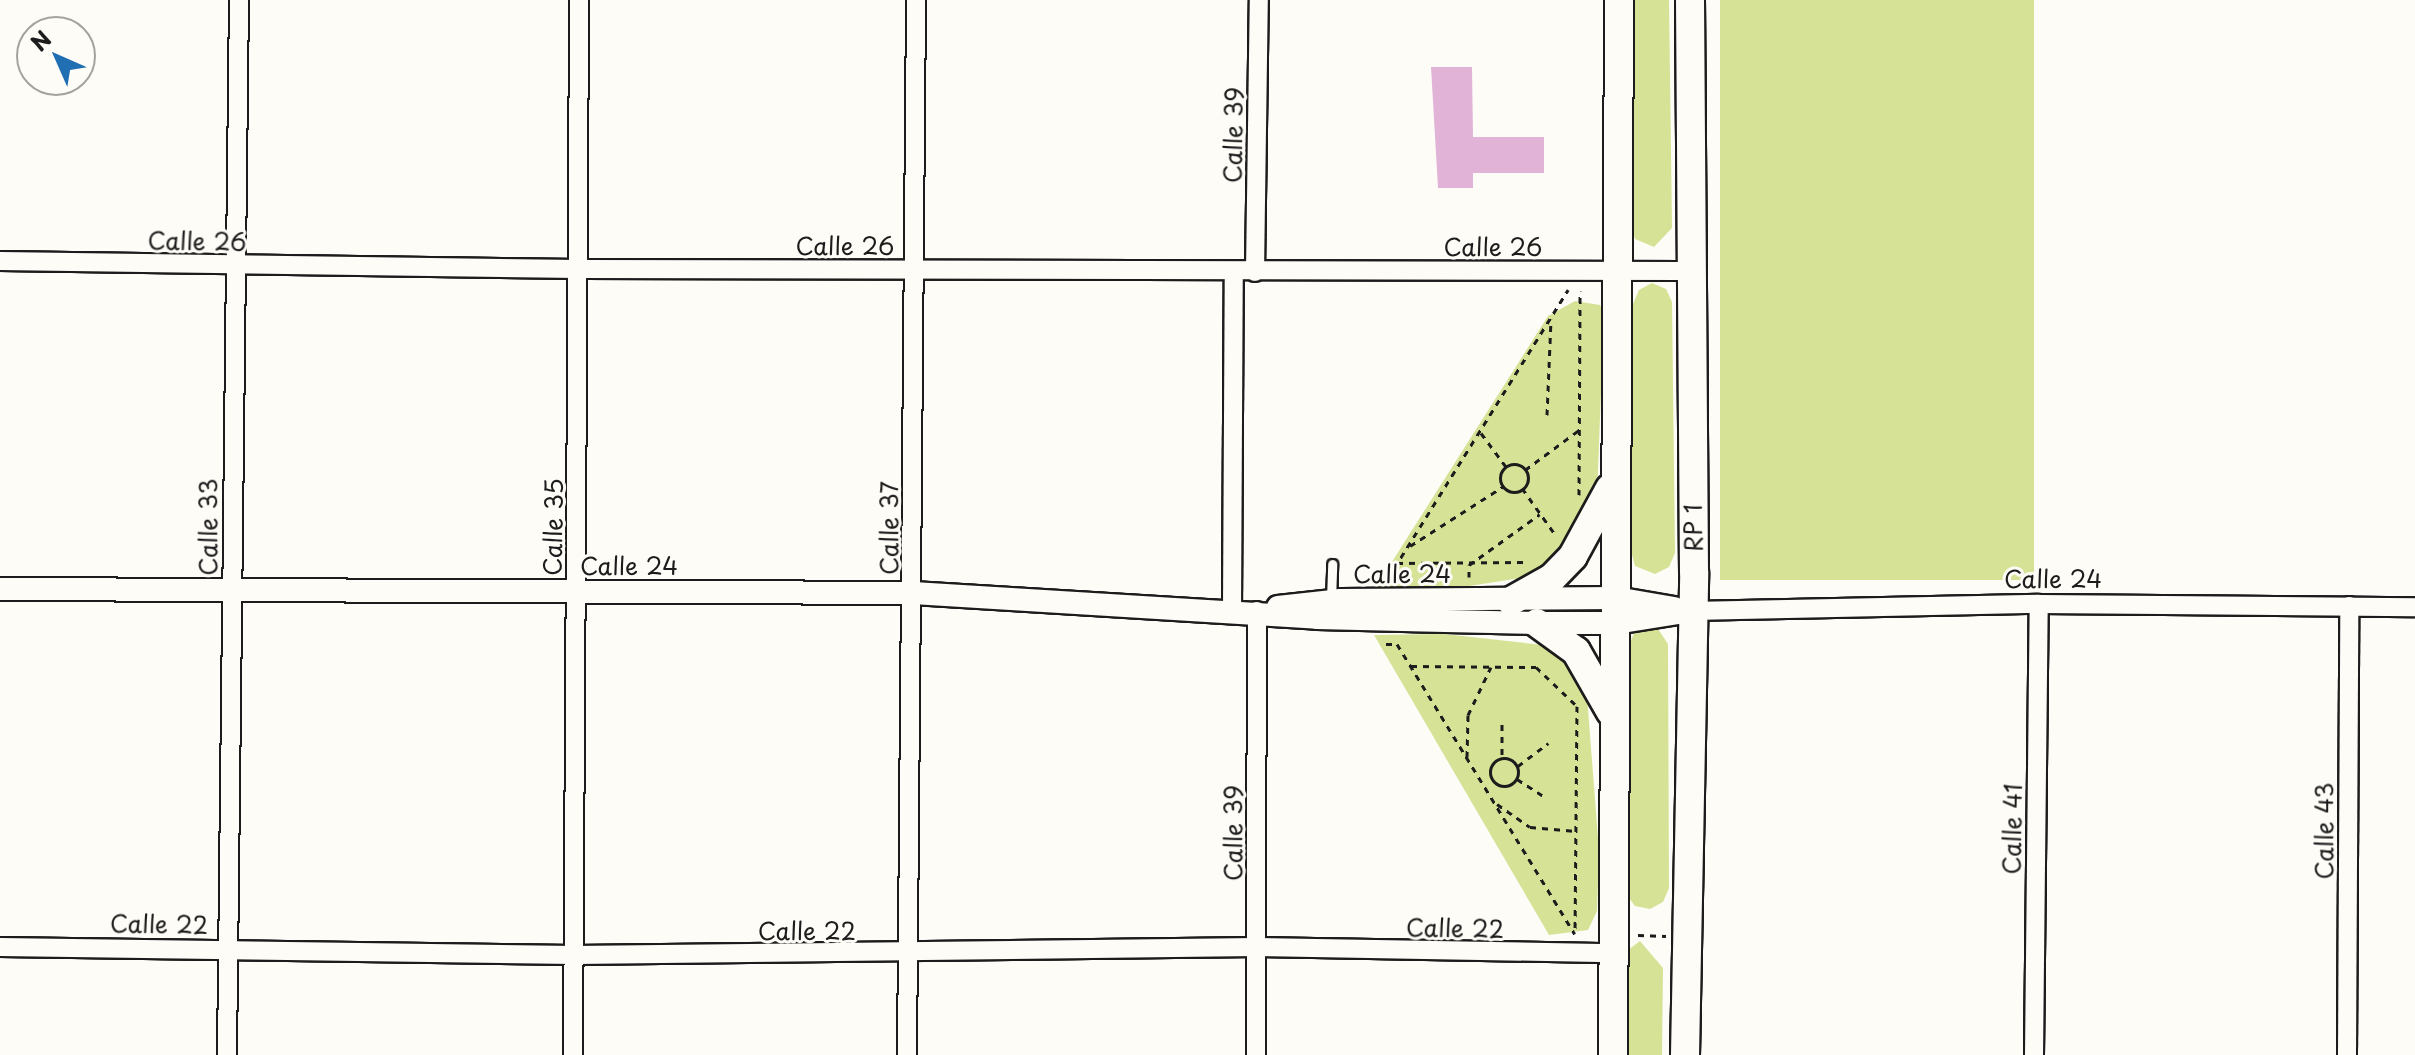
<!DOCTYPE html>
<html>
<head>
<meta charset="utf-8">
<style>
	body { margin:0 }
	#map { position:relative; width:2415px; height:1055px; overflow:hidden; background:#fdfcf7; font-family:"Playpen Sans",sans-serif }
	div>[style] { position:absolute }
	.green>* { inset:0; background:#d6e396; transform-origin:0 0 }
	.building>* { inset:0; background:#e0b3d7 }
	.path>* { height:3px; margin-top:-1.5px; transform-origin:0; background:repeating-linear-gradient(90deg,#1c1c1c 0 6px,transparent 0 12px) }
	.path>.ring { margin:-1.5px; padding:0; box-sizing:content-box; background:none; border:3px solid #1c1c1c; border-radius:50% }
	.roads { filter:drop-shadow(2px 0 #1c1c1c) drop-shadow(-2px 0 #1c1c1c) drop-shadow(0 2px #1c1c1c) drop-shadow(0 -2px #1c1c1c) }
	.service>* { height:9px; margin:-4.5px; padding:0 4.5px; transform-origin:4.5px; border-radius:4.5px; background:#fdfcf7 }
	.minor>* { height:18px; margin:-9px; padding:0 9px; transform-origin:9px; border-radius:9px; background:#fdfcf7 }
	.tertiary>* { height:22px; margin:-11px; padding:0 11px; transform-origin:11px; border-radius:11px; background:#fdfcf7 }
	.primary>* { height:28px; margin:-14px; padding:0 14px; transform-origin:14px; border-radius:14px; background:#fdfcf7 }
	span { translate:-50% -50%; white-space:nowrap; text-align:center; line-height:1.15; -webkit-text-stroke:6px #fdfcf7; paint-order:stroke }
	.street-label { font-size:24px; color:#1c1c1c }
	.north { position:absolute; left:16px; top:16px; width:80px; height:80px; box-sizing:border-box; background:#fdfcf7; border:2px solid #a3a29f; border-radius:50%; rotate:315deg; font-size:22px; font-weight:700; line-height:32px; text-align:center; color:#1c1c1c }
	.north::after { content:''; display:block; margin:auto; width:28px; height:36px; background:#1f6fb2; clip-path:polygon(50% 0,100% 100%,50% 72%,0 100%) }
</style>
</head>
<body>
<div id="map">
	<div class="green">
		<i style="clip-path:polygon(1629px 0,1669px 0,1672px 228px,1654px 247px,1635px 239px,1631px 226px)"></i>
		<i style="left:1720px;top:0;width:314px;height:580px"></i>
		<i style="clip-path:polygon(1652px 283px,1666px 289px,1672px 302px,1675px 553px,1669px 567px,1655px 574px,1635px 566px,1631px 551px,1633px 304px,1639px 290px)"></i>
		<i style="clip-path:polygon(1575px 301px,1600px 305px,1604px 313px,1597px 496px,1589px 514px,1551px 562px,1521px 578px,1450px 589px,1376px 587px,1548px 316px)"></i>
		<i style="clip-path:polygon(1656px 626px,1668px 644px,1669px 888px,1663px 902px,1650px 909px,1635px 906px,1626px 894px,1629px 645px,1635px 631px)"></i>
		<i style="clip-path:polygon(1444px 634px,1543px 645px,1568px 663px,1587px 696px,1599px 851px,1597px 911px,1588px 930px,1549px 935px,1374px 635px)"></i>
		<i style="clip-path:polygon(1640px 941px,1663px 968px,1662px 1055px,1624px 1055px,1624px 953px)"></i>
	</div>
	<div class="building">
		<i style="clip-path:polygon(1431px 67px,1472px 67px,1473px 137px,1544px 137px,1544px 173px,1473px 173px,1473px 188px,1438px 188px)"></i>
	</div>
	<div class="path">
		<i style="left:1547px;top:415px;width:96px;rotate:-87.6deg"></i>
		<i style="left:1481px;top:433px;width:44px;rotate:53.4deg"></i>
		<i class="ring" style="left:1500px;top:464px;width:25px;height:25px"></i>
		<i style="left:1525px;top:470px;width:67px;rotate:-36.5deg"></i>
		<i style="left:1522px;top:488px;width:60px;rotate:54.5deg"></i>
		<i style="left:1579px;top:495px;width:204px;rotate:-89.7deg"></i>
		<i style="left:1410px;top:546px;width:112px;rotate:-32.6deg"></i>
		<i style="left:1397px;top:563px;width:131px;rotate:-0.4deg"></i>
		<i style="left:1469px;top:577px;width:12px;rotate:-90deg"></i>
		<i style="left:1469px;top:565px;width:87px;rotate:-35.7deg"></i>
		<i style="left:1388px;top:578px;width:340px;rotate:-58deg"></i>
		<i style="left:1386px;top:644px;width:11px"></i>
		<i style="left:1397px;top:644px;width:340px;rotate:58.5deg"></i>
		<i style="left:1411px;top:666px;width:125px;rotate:0.5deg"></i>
		<i style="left:1536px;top:667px;width:57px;rotate:43.6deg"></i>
		<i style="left:1577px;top:706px;width:227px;rotate:90.5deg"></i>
		<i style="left:1502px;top:724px;width:33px;rotate:90deg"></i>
		<i style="left:1467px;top:757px;width:42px;rotate:-88.6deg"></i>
		<i style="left:1468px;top:715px;width:53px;rotate:-64.4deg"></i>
		<i class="ring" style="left:1490px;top:758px;width:25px;height:25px"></i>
		<i style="left:1518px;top:766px;width:38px;rotate:-37deg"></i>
		<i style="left:1517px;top:779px;width:35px;rotate:33deg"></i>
		<i style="left:1497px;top:804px;width:40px;rotate:34.9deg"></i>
		<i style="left:1530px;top:827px;width:46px;rotate:5deg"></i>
		<i style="left:1638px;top:935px;width:28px;rotate:2deg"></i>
	</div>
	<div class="roads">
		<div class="service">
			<i style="left:1331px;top:600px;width:36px;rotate:-88deg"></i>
		</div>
		<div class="minor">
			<i style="left:0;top:261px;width:579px;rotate:0.79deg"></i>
			<i style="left:579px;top:269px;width:1111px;rotate:0.1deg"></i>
			<i style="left:1255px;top:272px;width:272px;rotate:-89.2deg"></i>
			<i style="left:1232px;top:610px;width:338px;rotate:-89.7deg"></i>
			<i style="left:1691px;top:611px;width:348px;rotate:-1.2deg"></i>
			<i style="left:2039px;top:604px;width:376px;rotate:0.5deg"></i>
			<i style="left:0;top:947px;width:574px;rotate:0.8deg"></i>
			<i style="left:574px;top:955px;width:683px;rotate:-0.67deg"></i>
			<i style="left:1257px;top:947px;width:357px;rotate:1deg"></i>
			<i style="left:227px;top:1055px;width:1055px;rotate:-89.35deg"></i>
			<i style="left:573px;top:1055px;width:1055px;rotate:-89.67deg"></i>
			<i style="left:907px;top:1055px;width:1055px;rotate:-89.51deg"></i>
			<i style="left:1256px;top:1055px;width:444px;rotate:-89.9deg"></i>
			<i style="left:2034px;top:1055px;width:451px;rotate:-89.4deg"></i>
			<i style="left:2347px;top:1055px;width:449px;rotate:-89.7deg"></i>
		</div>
		<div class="tertiary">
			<i style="left:0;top:589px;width:913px;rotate:0.25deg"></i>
			<i style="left:913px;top:593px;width:405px;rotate:3.5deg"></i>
			<i style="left:1317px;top:618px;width:220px;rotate:1.3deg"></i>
			<i style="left:1537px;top:623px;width:79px"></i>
			<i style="left:1616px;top:623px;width:76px;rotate:-9.1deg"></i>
			<i style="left:1278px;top:607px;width:62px;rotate:-6.4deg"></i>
			<i style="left:1340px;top:600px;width:276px;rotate:-0.4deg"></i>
			<i style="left:1616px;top:598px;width:59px;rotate:9.8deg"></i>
		</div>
		<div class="primary">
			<i style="left:1511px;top:601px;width:47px;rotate:-29.3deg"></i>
			<i style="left:1552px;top:578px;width:30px;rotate:-46deg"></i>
			<i style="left:1573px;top:556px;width:77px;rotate:-61.4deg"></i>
			<i style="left:1537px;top:623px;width:48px;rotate:35.7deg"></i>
			<i style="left:1576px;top:651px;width:70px;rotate:60.2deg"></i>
			<i style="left:1613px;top:1055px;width:1055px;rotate:-89.67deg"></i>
			<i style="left:1685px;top:1055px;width:483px;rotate:-88.9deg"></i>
			<i style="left:1694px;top:572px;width:572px;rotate:-90.4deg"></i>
		</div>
	</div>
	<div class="street-label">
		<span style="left:1233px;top:135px;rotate:-89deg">Calle 39</span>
		<span style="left:197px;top:241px;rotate:1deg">Calle 26</span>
		<span style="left:845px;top:246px">Calle 26</span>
		<span style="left:1493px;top:247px">Calle 26</span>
		<span style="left:208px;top:527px;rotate:-90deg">Calle 33</span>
		<span style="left:553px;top:527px;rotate:-89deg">Calle 35</span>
		<span style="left:889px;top:528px;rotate:-90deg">Calle 37</span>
		<span style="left:1693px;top:528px;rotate:-91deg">RP 1</span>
		<span style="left:629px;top:566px">Calle 24</span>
		<span style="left:1402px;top:574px">Calle 24</span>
		<span style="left:2053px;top:579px">Calle 24</span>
		<span style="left:2012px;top:829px;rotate:-89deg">Calle 41</span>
		<span style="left:2324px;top:831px;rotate:-90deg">Calle 43</span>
		<span style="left:1233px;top:833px;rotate:-90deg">Calle 39</span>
		<span style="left:159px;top:924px;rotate:1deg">Calle 22</span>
		<span style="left:1455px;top:928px;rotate:1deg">Calle 22</span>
		<span style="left:807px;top:931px">Calle 22</span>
	</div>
	<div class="north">N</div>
</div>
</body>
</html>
